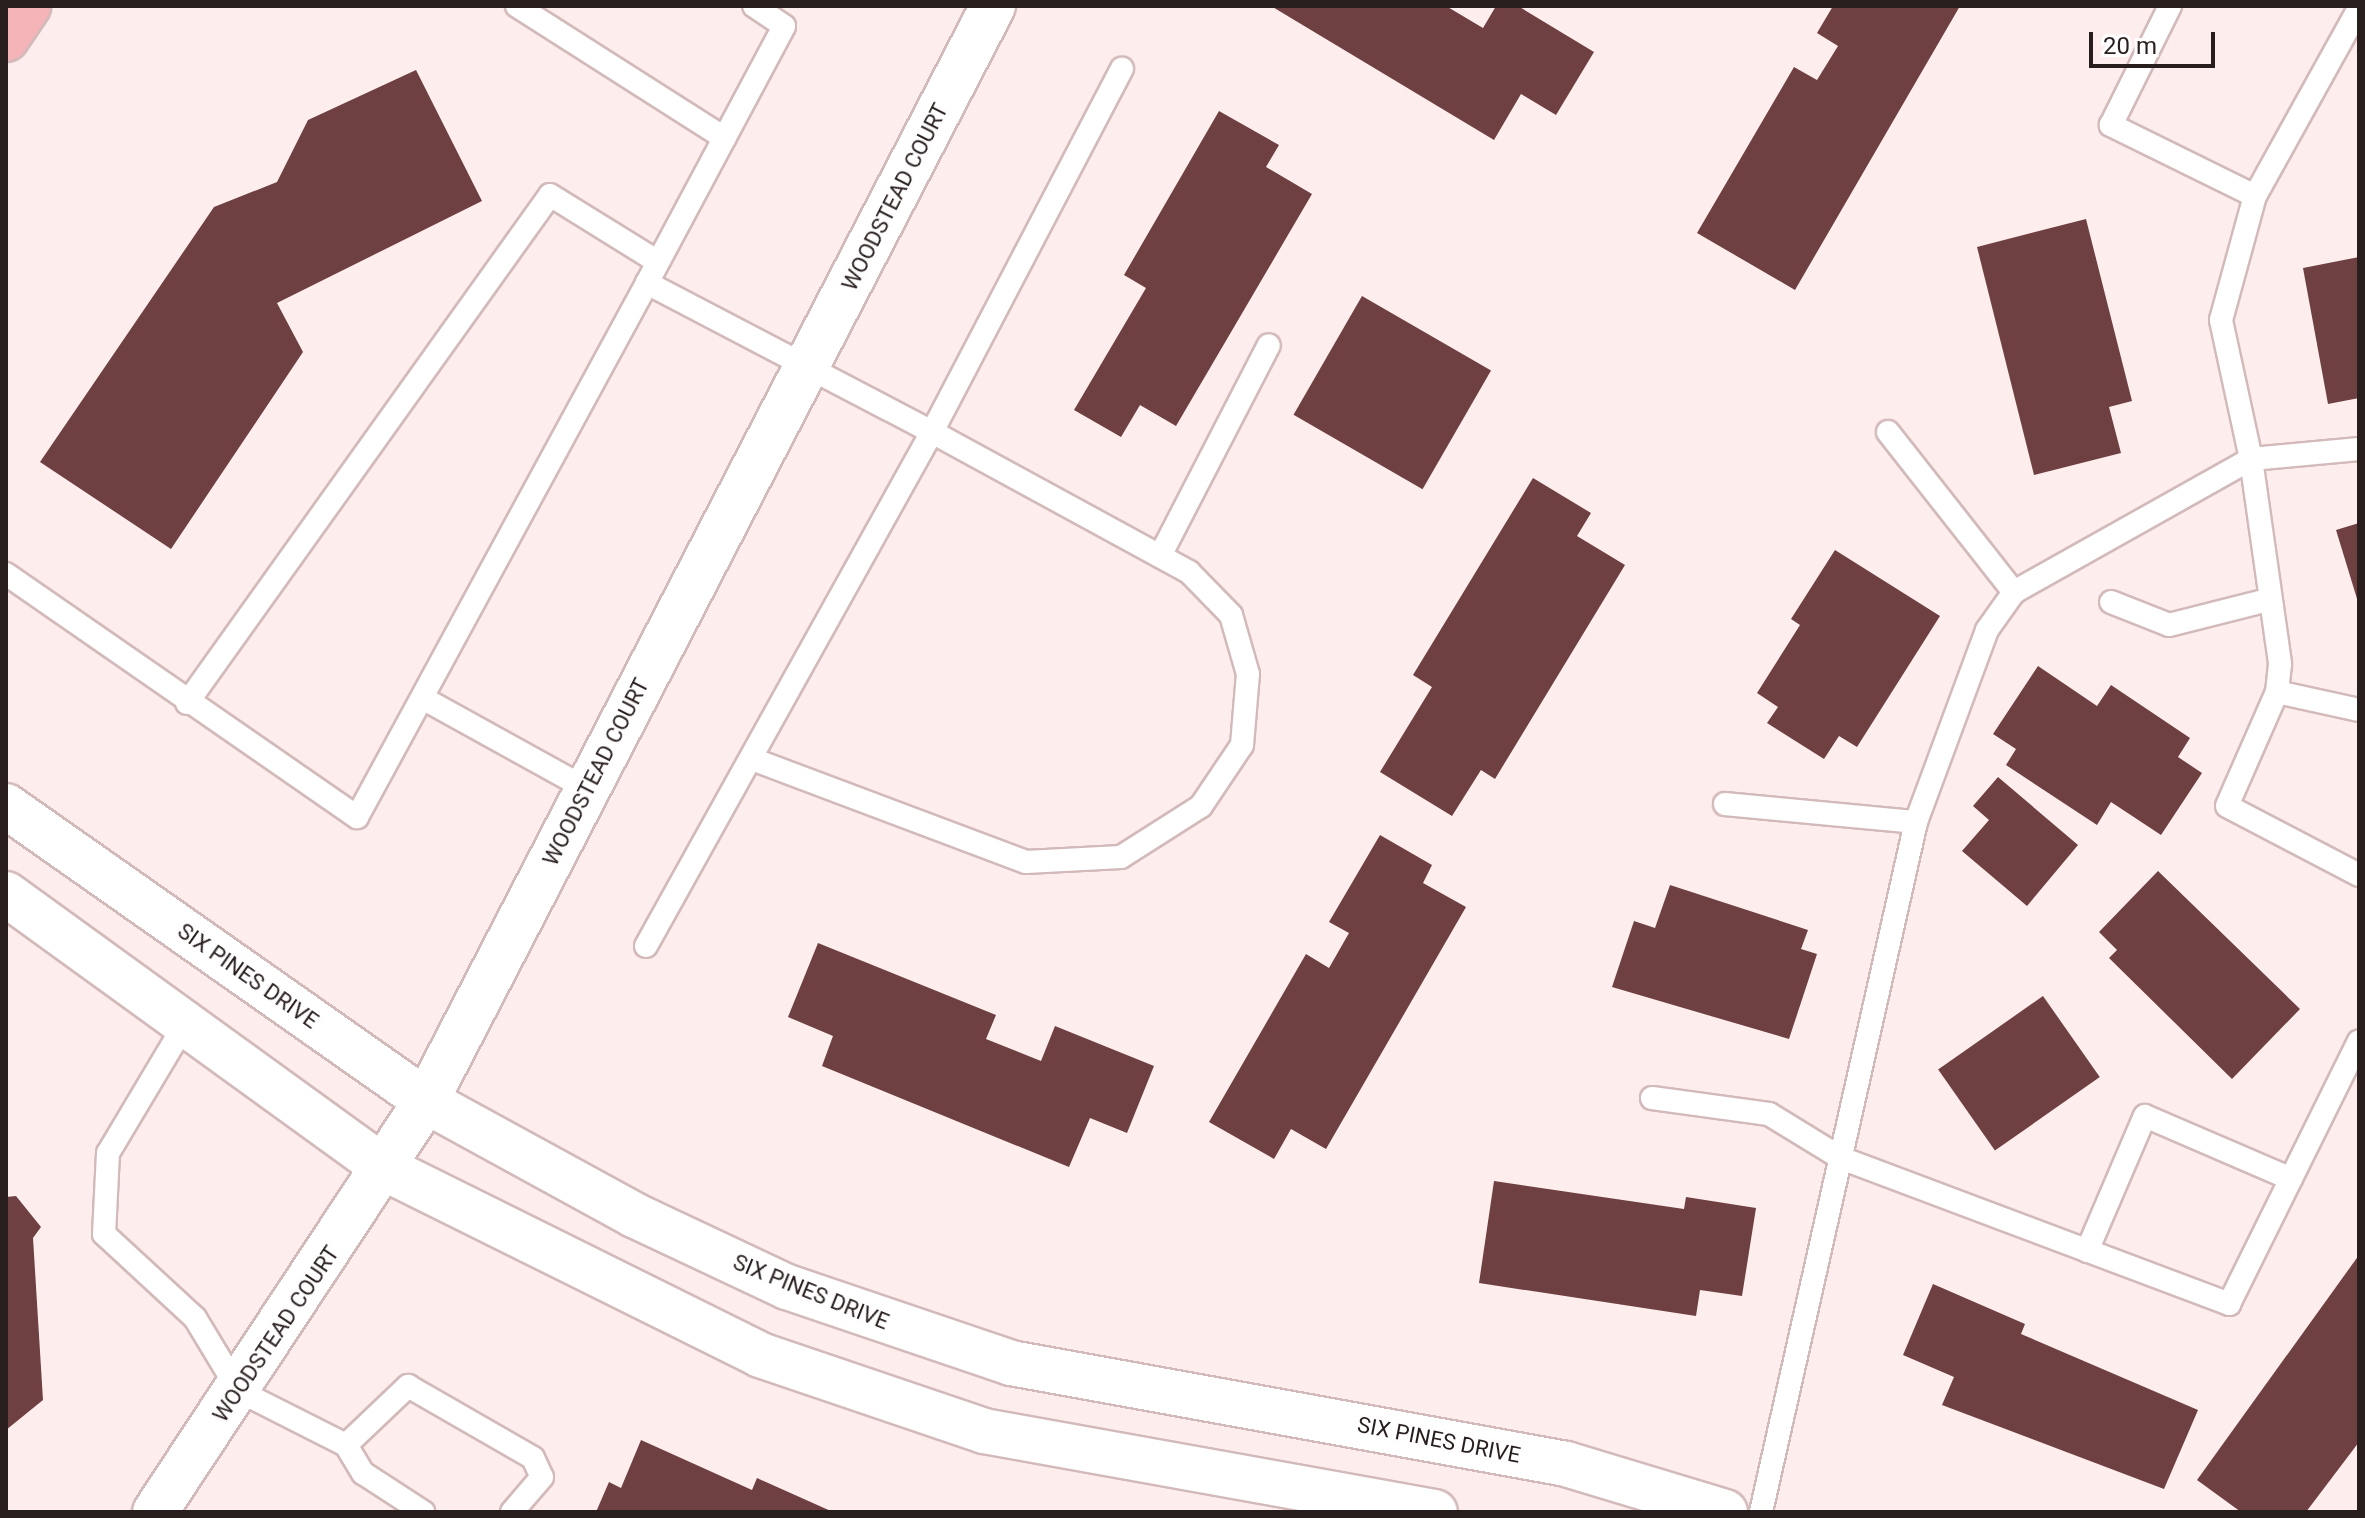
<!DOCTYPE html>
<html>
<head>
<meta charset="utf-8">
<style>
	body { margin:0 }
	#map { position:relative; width:2365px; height:1518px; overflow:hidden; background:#fdedec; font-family:Roboto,sans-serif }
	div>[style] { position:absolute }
	.building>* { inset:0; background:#6f4042; transform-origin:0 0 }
	.roads { filter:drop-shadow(2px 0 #d3baba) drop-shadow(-2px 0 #d3baba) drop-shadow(0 2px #d3baba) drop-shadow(0 -2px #d3baba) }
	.lane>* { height:22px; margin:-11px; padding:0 11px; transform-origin:11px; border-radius:11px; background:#fff }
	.street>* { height:44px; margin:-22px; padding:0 22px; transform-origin:22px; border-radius:22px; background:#fff }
	.secondary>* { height:44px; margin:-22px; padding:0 22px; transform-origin:22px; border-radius:22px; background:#fff }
	.primary>* { height:44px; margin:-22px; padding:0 22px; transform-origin:22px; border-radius:22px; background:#f5b4b7 }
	span { translate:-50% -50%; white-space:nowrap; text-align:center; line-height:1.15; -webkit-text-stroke:8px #fefefe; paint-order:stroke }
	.street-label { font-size:22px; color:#281e1e }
	.frame { position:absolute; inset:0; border:8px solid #281e1e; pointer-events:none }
	.scale { position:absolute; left:2089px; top:32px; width:126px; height:36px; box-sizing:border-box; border:4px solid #281e1e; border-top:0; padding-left:10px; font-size:24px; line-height:28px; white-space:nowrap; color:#281e1e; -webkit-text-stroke:6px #fefefe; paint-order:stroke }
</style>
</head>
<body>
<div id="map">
	<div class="building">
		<i style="clip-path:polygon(1271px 6px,1446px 6px,1483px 28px,1496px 6px,1518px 6px,1594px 52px,1556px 115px,1521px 94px,1494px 140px)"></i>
		<i style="clip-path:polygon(1833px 6px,1960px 6px,1795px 290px,1697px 233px,1794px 67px,1817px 80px,1838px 46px,1817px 33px)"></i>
		<i style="clip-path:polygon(416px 70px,482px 201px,277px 303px,303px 352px,171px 549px,40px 462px,214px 207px,277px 182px,308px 120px)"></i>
		<i style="clip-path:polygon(1219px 111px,1279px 145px,1266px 167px,1312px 194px,1176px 426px,1140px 405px,1121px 437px,1074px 410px,1146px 288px,1124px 275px)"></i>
		<i style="clip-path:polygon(2086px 219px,2132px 401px,2109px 407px,2121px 453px,2034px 475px,1977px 247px)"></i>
		<i style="clip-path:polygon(2359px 257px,2359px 398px,2328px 404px,2303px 268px)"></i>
		<i style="left:1362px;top:296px;width:149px;height:137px;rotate:30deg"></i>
		<i style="clip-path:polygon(1533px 478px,1591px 513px,1577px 536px,1625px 565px,1495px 779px,1481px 770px,1452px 816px,1380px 772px,1432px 687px,1413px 675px)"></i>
		<i style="clip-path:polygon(2359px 523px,2359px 602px,2358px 602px,2336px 530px)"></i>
		<i style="clip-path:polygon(1835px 550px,1940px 616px,1857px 747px,1839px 736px,1824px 759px,1767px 723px,1778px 707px,1757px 693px,1800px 625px,1791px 619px)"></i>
		<i style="clip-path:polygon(2038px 666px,2097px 706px,2111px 685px,2190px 738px,2178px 757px,2202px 773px,2161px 835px,2111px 802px,2097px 825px,2006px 765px,2016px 749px,1993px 734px)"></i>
		<i style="clip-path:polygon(1998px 777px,2078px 845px,2027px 906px,1962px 851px,1989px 820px,1973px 806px)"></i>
		<i style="clip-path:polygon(1380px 835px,1432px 865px,1423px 883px,1466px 907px,1326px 1149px,1291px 1129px,1274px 1159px,1209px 1122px,1306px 954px,1329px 968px,1349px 933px,1329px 922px)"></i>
		<i style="clip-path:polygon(2158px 871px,2300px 1009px,2232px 1079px,2109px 958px,2117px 950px,2099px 932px)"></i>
		<i style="clip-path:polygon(1670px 885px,1808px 930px,1801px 949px,1817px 954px,1789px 1039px,1612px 987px,1634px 921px,1655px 928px)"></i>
		<i style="clip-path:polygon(818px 943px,996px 1015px,986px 1039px,1041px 1061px,1055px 1026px,1154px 1066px,1127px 1133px,1090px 1118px,1069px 1167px,822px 1066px,833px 1036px,788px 1017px)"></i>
		<i style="left:2043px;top:996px;width:99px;height:128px;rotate:55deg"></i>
		<i style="clip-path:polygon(1494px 1181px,1684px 1209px,1686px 1197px,1756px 1208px,1742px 1296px,1700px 1290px,1696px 1316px,1479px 1283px)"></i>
		<i style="clip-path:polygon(16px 1196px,41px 1227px,33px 1238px,43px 1400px,6px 1430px,6px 1197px)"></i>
		<i style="clip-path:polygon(2359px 1255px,2359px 1442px,2306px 1512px,2241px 1512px,2197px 1480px)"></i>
		<i style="clip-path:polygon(1933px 1284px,2025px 1324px,2021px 1334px,2198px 1410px,2164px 1489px,1942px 1405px,1954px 1377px,1903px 1355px)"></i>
		<i style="clip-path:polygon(641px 1440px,752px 1490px,757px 1478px,833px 1512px,596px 1512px,609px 1482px,621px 1488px)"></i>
	</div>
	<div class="roads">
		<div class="lane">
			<i style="left:517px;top:6px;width:246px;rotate:32.5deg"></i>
			<i style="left:2255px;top:196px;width:215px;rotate:-61deg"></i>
			<i style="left:1888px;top:432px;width:204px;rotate:51.8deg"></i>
			<i style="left:2359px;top:449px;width:108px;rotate:174.7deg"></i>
			<i style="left:2251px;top:459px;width:207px;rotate:81.9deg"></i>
			<i style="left:2280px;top:664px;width:28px;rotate:96deg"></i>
			<i style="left:2277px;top:692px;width:84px;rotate:12.4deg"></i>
			<i style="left:1160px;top:556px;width:237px;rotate:-62.7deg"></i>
			<i style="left:6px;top:574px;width:427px;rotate:34.7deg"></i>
			<i style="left:357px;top:817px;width:608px;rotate:-61.49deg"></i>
			<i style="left:2111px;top:602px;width:62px;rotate:21.6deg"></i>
			<i style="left:2169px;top:625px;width:102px;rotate:-14.2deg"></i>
			<i style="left:2277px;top:692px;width:124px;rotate:113.7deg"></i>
			<i style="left:2227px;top:806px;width:149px;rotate:27.6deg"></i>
			<i style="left:424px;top:699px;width:186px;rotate:28.9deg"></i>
			<i style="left:187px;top:703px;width:624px;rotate:-54.45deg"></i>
			<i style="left:550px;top:195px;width:127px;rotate:31.8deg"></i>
			<i style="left:752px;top:759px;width:293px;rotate:20.6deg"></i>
			<i style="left:1026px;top:862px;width:95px;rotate:-3deg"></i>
			<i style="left:1121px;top:857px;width:95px;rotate:-32.5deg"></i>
			<i style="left:1201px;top:806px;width:73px;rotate:-56.1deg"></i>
			<i style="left:1242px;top:745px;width:71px;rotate:-85.2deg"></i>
			<i style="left:1248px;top:674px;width:61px;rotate:-106.1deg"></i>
			<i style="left:1231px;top:615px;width:60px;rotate:-134.3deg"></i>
			<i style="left:1189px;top:572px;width:293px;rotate:-151.4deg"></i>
			<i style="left:932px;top:432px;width:410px;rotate:-62.4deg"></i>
			<i style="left:1725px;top:804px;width:192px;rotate:5.4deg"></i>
			<i style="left:646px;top:946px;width:588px;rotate:-60.91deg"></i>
			<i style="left:932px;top:432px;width:322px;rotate:-152.4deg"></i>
			<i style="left:647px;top:283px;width:291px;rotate:-61.9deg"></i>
			<i style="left:784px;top:26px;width:36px;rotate:-146deg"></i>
			<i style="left:185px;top:1024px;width:150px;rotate:120.8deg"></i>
			<i style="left:108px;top:1153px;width:81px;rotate:92.8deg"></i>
			<i style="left:104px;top:1234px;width:124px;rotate:42.7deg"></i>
			<i style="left:195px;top:1318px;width:85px;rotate:58.9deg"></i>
			<i style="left:239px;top:1391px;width:120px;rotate:26.8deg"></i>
			<i style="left:346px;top:1445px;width:33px;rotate:59deg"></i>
			<i style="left:363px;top:1473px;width:72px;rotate:33deg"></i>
			<i style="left:1652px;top:1098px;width:118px;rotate:7.8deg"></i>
			<i style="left:1769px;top:1114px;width:84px;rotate:31.4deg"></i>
			<i style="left:1841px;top:1158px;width:415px;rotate:20.6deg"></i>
			<i style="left:2229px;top:1304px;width:293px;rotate:-63.7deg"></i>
			<i style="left:2087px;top:1251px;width:147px;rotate:-66.8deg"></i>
			<i style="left:2145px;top:1116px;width:159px;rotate:23.3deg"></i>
			<i style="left:346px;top:1445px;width:86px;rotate:-43.6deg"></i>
			<i style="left:408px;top:1386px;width:144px;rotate:29.9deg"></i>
			<i style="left:533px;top:1458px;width:21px;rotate:65deg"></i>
			<i style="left:542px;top:1477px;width:46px;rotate:130.6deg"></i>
			<i style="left:1761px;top:1512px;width:707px;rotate:-77.34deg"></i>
			<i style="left:1916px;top:822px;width:205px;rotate:-69.7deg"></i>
			<i style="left:1987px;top:630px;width:47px;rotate:-54.6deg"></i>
			<i style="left:2014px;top:592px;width:272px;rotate:-29.3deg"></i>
			<i style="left:2251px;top:459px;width:142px;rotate:-102.2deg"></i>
			<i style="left:2221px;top:320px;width:129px;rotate:-74.7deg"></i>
			<i style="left:2255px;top:196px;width:161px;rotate:-153.8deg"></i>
			<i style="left:2111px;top:125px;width:133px;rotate:-63.6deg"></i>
		</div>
		<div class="street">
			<i style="left:155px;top:1512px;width:492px;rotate:-56.6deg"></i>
			<i style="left:426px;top:1101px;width:1233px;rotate:-62.62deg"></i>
		</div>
		<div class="secondary">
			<i style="left:6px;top:806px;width:513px;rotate:35.08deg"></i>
			<i style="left:426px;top:1101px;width:237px;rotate:28.7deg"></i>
			<i style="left:634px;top:1215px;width:169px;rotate:25.2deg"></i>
			<i style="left:787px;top:1287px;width:237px;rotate:18.7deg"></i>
			<i style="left:1011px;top:1363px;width:564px;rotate:10.31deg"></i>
			<i style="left:1566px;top:1464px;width:166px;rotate:16.8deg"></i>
			<i style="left:6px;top:894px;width:467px;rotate:35.9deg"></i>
			<i style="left:384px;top:1168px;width:420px;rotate:26.4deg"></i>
			<i style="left:760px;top:1355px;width:237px;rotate:18.7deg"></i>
			<i style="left:984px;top:1431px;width:458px;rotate:10.2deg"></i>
		</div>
		<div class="primary">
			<i style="left:6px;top:39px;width:40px;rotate:-56deg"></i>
		</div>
	</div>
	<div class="street-label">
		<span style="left:895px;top:197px;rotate:-63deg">WOODSTEAD COURT</span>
		<span style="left:596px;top:772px;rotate:-63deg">WOODSTEAD COURT</span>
		<span style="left:248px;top:976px;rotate:35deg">SIX PINES DRIVE</span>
		<span style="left:811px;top:1292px;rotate:22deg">SIX PINES DRIVE</span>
		<span style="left:276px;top:1334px;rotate:-56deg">WOODSTEAD COURT</span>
		<span style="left:1439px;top:1440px;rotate:11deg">SIX PINES DRIVE</span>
	</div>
	<div class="frame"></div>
	<div class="scale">20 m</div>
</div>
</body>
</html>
